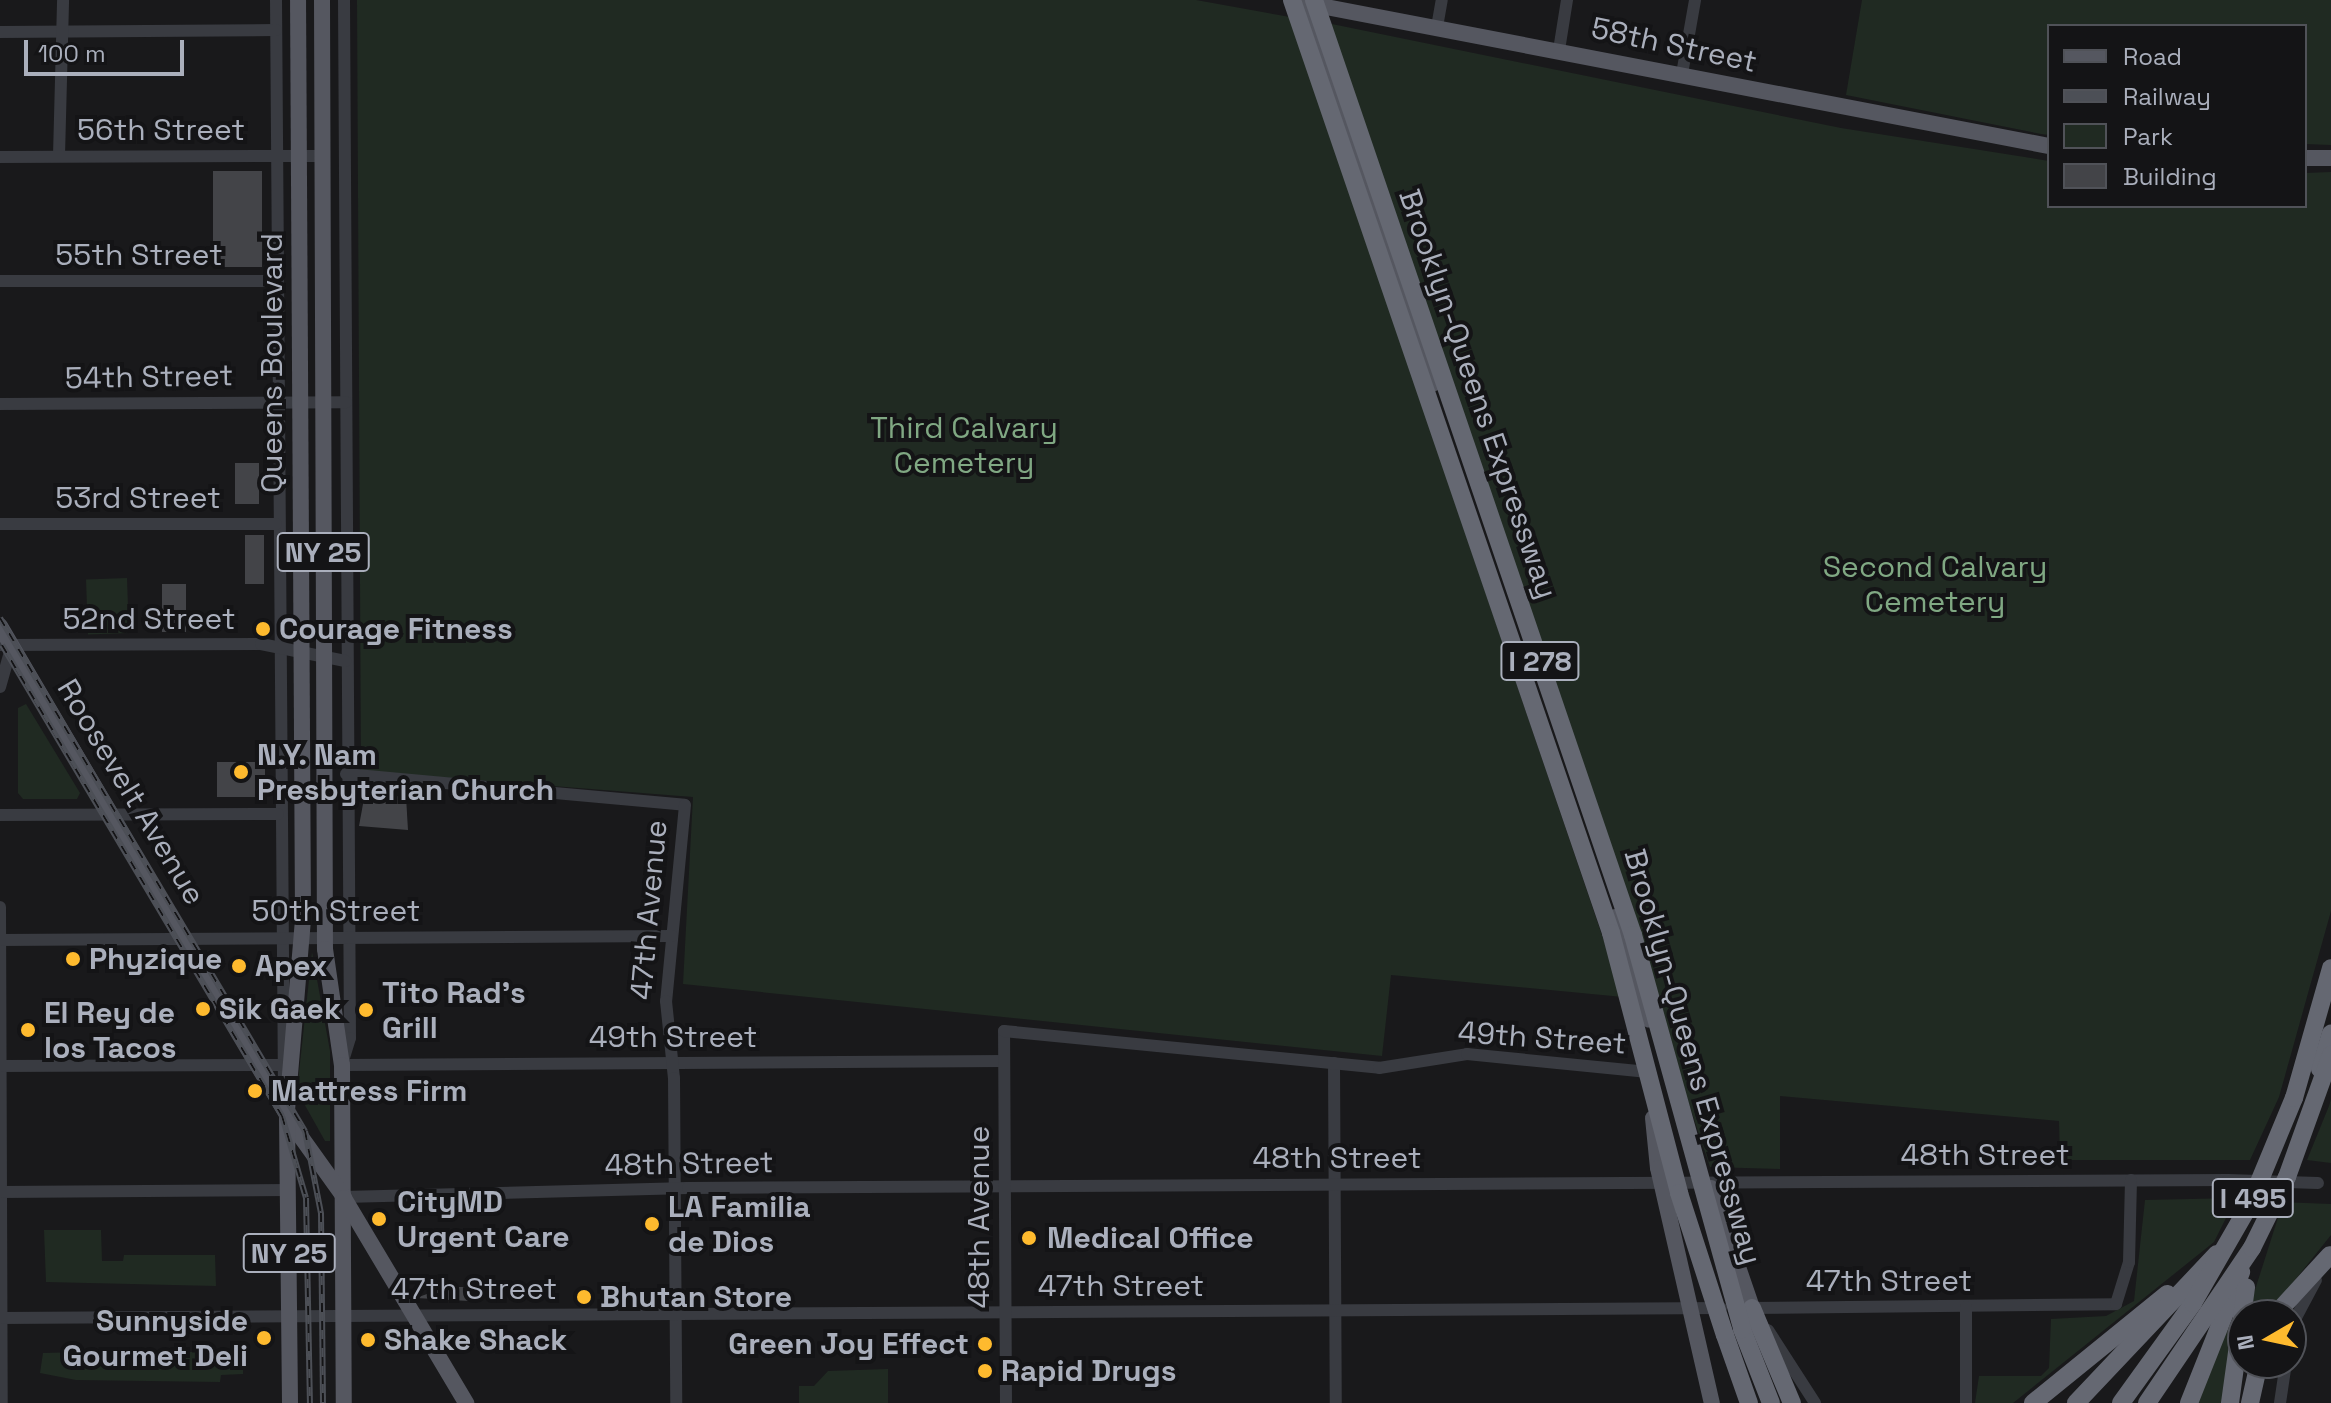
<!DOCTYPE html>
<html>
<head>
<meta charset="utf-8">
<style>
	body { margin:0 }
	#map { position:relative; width:2331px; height:1403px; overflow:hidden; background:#19191b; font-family:"Space Grotesk",sans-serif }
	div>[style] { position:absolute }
	.green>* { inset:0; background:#202a22; transform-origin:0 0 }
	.building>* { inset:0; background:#434448; transform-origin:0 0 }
	.minor>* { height:12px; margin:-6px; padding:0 6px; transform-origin:6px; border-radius:6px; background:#393b41 }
	.major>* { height:16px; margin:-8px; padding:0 8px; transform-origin:8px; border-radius:8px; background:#555760 }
	.highway>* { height:18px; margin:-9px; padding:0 9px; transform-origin:9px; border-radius:9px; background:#656872 }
	.rail>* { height:6px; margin-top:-3px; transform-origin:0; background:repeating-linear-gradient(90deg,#141416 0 9px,#4c4f56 0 18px); box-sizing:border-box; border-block:2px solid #4c4f56 }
	.minor-bridge>* { height:12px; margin:-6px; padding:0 6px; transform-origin:6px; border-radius:6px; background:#393b41 }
	.highway-bridge>* { height:18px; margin:-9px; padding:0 9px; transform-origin:9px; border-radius:9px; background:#656872 }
	.dots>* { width:22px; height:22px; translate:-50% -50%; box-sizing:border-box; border:4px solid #141416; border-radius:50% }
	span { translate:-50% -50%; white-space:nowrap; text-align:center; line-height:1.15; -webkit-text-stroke:8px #141416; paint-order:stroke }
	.shield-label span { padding:2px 6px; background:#141416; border:2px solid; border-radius:6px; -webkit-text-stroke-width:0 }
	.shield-label { font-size:28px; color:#aaafbc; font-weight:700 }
	.street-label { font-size:30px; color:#aaafbc }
	.park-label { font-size:30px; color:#80a883 }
	.poi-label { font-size:30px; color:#aaafbc; font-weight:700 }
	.left { translate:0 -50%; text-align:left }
	.right { translate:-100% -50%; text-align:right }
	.legend { position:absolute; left:2047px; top:24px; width:260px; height:184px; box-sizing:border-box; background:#141416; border:2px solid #505258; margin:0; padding:10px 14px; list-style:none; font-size:24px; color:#aaafbc }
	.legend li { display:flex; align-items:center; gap:16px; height:40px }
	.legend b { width:40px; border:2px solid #505258 }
	.north { position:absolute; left:2227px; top:1299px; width:80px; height:80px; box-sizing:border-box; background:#141416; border:2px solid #505258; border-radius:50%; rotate:261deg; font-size:22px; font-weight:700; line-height:32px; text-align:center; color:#aaafbc }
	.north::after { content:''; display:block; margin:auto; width:28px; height:36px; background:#feba2e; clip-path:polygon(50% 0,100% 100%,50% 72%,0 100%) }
	.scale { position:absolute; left:24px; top:40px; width:160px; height:36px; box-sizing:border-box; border:4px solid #aaafbc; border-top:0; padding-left:10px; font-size:24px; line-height:28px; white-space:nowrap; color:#aaafbc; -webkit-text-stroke:6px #141416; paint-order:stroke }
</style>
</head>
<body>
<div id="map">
	<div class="green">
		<i style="clip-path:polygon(357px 0,1196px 0,1290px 17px,1623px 997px,1391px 975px,1382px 1056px,683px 984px,693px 797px,361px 771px)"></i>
		<i style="clip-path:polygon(1862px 0,2331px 0,2331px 145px,2305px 144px,2305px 26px,2049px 26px,2049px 135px,2041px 134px,1846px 95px)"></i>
		<i style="clip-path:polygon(1327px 23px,1841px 128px,2049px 161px,2049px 206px,2305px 206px,2305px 173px,2331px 172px,2331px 911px,2279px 1097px,2250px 1160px,2060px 1160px,2059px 1121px,1780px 1096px,1780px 1169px,1710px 1167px)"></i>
		<i style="left:127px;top:578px;width:55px;height:41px;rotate:88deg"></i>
		<i style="clip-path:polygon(26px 704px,80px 793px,77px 799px,23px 799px,18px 793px,18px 708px)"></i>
		<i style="clip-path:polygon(312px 952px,330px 1051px,330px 1141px,325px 1141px,297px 1091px)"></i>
		<i style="clip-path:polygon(2331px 1099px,2331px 1163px,2307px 1160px,2329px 1106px)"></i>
		<i style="clip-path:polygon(2236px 1198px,2214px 1242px,2013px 1403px,1975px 1403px,1979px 1376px,2041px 1376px,2049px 1368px,2051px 1319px,2106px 1316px,2134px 1301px,2145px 1200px)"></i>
		<i style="clip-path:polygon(2283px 1202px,2331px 1204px,2331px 1235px,2267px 1315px,2247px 1315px)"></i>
		<i style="clip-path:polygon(44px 1230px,101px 1230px,102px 1261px,123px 1261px,124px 1255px,215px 1255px,216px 1286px,46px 1282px)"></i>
		<i style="clip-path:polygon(2233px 1322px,2224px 1403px,2195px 1403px,2227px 1326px)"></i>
		<i style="clip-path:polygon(83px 1352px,217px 1352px,217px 1362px,243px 1356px,243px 1374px,221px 1375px,220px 1382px,76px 1380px,40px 1373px,43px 1353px)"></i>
		<i style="clip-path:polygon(888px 1369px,888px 1403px,799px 1403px,799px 1386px,814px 1386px,828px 1371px)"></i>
	</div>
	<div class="building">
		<i style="left:213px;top:171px;width:49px;height:96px"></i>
		<i style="left:235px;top:463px;width:24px;height:41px"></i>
		<i style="left:245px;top:535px;width:19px;height:49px"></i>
		<i style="left:162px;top:584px;width:24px;height:48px"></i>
		<i style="left:265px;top:762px;width:35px;height:48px;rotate:90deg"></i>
		<i style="clip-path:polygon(365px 793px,406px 797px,408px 830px,359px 826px)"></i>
		<i style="clip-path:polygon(446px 1287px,468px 1287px,469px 1301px,416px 1298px)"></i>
	</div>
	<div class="minor">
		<i style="left:276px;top:0;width:1092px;rotate:89.58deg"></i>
		<i style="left:344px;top:0;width:1038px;rotate:89.67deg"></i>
		<i style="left:350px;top:1038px;width:28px;rotate:107deg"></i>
		<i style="left:342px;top:1065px;width:662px;rotate:-0.35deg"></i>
		<i style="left:1437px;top:27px;width:27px;rotate:-80deg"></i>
		<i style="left:0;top:32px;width:276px;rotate:-0.4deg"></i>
		<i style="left:1559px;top:50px;width:51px;rotate:-80.9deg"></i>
		<i style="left:1682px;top:74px;width:75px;rotate:-80deg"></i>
		<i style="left:59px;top:156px;width:156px;rotate:-88.5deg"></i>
		<i style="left:0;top:157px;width:322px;rotate:-0.2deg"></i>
		<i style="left:0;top:281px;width:277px"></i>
		<i style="left:0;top:404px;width:346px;rotate:-0.3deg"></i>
		<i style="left:0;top:524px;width:276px"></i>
		<i style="left:0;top:645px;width:261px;rotate:-0.2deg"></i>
		<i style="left:261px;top:644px;width:86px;rotate:11.4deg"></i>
		<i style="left:0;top:687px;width:44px;rotate:-74.1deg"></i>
		<i style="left:346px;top:774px;width:340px;rotate:5.2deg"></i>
		<i style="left:685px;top:805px;width:197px;rotate:95.5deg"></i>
		<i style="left:666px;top:1001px;width:77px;rotate:84.1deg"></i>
		<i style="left:674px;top:1078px;width:325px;rotate:89.6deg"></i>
		<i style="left:0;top:815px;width:278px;rotate:-0.2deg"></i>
		<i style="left:0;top:907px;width:496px;rotate:89.8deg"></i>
		<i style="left:0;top:940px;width:672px;rotate:-0.34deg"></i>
		<i style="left:1334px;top:1063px;width:340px;rotate:89.7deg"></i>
		<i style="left:0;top:1066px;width:279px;rotate:-0.2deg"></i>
		<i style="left:0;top:1192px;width:289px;rotate:-0.4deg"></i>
		<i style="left:344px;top:1197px;width:344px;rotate:-1.5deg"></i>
		<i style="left:688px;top:1188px;width:1540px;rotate:-0.3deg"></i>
		<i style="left:1747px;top:1308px;width:369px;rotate:-0.6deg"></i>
		<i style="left:2116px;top:1304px;width:44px;rotate:-72.8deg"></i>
		<i style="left:2129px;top:1262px;width:82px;rotate:-88.6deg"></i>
		<i style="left:0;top:1318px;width:1721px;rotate:-0.33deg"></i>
		<i style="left:2291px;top:1327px;width:53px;rotate:-62deg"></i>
		<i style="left:1768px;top:1330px;width:87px;rotate:57.2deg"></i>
		<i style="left:1006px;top:1403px;width:372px;rotate:-90.3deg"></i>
		<i style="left:1004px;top:1031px;width:377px;rotate:5.6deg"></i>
		<i style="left:1379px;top:1068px;width:89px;rotate:-9deg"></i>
		<i style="left:1467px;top:1054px;width:182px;rotate:5.7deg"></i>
		<i style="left:1966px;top:1403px;width:96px;rotate:-90deg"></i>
		<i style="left:2280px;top:1403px;width:40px;rotate:-81.5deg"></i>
	</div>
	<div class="major">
		<i style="left:322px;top:0;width:949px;rotate:89.82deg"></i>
		<i style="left:325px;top:949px;width:117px;rotate:81.7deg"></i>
		<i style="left:342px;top:1065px;width:338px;rotate:89.7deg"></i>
		<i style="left:1300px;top:0;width:406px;rotate:70.9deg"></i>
		<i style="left:1305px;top:3px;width:758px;rotate:10.88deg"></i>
		<i style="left:2305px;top:158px;width:26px"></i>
		<i style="left:0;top:626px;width:584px;rotate:59.57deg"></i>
		<i style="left:296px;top:1130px;width:82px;rotate:54.4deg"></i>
		<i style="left:1615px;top:917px;width:108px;rotate:71.7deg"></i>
		<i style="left:1653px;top:1118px;width:50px;rotate:84.3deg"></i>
		<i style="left:1658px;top:1168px;width:241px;rotate:77.1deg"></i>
		<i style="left:1711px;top:1188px;width:127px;rotate:71.1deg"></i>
		<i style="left:344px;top:1198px;width:239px;rotate:59.2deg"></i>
		<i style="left:290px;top:1403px;width:293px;rotate:-90.6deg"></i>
		<i style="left:287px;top:1110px;width:192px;rotate:-85.2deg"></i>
		<i style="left:303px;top:919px;width:919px;rotate:-90.31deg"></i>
	</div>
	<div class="highway">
		<i style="left:2320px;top:1069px;width:37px;rotate:-73deg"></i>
		<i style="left:1752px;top:1308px;width:103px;rotate:67.2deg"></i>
		<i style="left:2275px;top:1315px;width:81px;rotate:-47.5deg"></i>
		<i style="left:1742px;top:1329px;width:79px;rotate:68.6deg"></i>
		<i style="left:1725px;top:1335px;width:72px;rotate:70.6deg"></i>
		<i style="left:2033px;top:1403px;width:173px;rotate:-39.1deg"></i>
		<i style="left:2076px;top:1403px;width:205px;rotate:-46.6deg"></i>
		<i style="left:2189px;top:1403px;width:141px;rotate:-68.3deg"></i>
		<i style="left:2230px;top:1403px;width:117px;rotate:-82.1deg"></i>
		<i style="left:2250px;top:1403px;width:41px;rotate:-77.3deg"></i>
	</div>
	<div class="rail">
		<i style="left:0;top:618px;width:597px;rotate:59.27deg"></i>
		<i style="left:305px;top:1131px;width:84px;rotate:79deg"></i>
		<i style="left:321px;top:1213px;width:190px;rotate:89.4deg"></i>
		<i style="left:2px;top:645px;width:548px;rotate:59.27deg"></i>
		<i style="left:282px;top:1116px;width:85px;rotate:73.7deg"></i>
		<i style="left:306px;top:1198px;width:205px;rotate:88.9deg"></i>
	</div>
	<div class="minor-bridge">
		<i style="left:2228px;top:1180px;width:90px;rotate:1.9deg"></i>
	</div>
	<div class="highway-bridge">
		<i style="left:1292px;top:0;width:986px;rotate:71.12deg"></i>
		<i style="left:1611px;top:933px;width:269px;rotate:75.3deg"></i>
		<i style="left:1679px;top:1193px;width:149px;rotate:72.1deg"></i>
		<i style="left:1314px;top:0;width:988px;rotate:71.16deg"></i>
		<i style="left:1633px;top:935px;width:409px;rotate:74.5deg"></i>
		<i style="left:2121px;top:1403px;width:123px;rotate:-54.2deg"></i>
		<i style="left:2193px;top:1303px;width:114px;rotate:-60.1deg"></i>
		<i style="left:2250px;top:1204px;width:115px;rotate:-67.5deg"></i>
		<i style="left:2294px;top:1098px;width:135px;rotate:-74.1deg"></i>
		<i style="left:2147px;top:1403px;width:187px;rotate:-55.9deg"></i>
		<i style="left:2252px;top:1248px;width:79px;rotate:-63.8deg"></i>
		<i style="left:2287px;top:1177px;width:130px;rotate:-70.2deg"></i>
	</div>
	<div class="dots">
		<i style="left:263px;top:629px;background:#feba2e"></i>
		<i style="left:241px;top:772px;background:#feba2e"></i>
		<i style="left:73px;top:959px;background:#feba2e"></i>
		<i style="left:239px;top:966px;background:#feba2e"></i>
		<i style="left:203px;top:1009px;background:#feba2e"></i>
		<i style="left:366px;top:1010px;background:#feba2e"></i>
		<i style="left:28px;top:1030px;background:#feba2e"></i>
		<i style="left:255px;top:1091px;background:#feba2e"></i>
		<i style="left:379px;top:1219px;background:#feba2e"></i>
		<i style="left:652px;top:1224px;background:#feba2e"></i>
		<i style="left:1029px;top:1238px;background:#feba2e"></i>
		<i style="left:584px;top:1297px;background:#feba2e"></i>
		<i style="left:264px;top:1338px;background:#feba2e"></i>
		<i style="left:368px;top:1340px;background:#feba2e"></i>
		<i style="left:985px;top:1344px;background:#feba2e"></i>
		<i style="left:985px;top:1371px;background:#feba2e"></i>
	</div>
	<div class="shield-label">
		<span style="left:323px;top:552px">NY 25</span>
		<span style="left:1540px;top:661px">I 278</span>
		<span style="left:2253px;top:1198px">I 495</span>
		<span style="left:289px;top:1253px">NY 25</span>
	</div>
	<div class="street-label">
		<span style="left:1674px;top:45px;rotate:12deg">58th Street</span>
		<span style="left:161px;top:130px">56th Street</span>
		<span style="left:139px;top:255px">55th Street</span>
		<span style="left:272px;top:363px;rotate:-90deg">Queens Boulevard</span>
		<span style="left:149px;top:377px;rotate:-1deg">54th Street</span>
		<span style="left:1478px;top:394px;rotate:71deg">Brooklyn-Queens Expressway</span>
		<span style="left:138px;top:498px">53rd Street</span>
		<span style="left:149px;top:619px">52nd Street</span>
		<span style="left:131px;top:792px;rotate:59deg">Roosevelt Avenue</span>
		<span style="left:649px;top:910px;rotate:-85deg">47th Avenue</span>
		<span style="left:336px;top:911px">50th Street</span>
		<span style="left:673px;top:1037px">49th Street</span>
		<span style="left:1542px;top:1038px;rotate:4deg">49th Street</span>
		<span style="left:1693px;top:1057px;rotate:74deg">Brooklyn-Queens Expressway</span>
		<span style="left:1985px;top:1155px">48th Street</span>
		<span style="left:1337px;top:1158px">48th Street</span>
		<span style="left:689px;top:1164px;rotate:-1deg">48th Street</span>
		<span style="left:979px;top:1217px;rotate:-90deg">48th Avenue</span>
		<span style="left:1889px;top:1281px">47th Street</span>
		<span style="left:1121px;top:1286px">47th Street</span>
		<span style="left:474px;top:1289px">47th Street</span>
	</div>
	<div class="park-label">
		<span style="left:964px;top:445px">Third Calvary<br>Cemetery</span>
		<span style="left:1935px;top:584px">Second Calvary<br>Cemetery</span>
	</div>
	<div class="poi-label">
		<span class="left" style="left:279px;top:629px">Courage Fitness</span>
		<span class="left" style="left:257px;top:772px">N.Y. Nam<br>Presbyterian Church</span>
		<span class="left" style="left:89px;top:959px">Phyzique</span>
		<span class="left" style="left:255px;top:966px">Apex</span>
		<span class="left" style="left:382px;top:1010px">Tito Rad's<br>Grill</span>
		<span class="left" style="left:219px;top:1009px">Sik Gaek</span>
		<span class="left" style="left:44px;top:1030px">El Rey de<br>los Tacos</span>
		<span class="left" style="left:271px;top:1091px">Mattress Firm</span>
		<span class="left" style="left:397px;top:1219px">CityMD<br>Urgent Care</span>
		<span class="left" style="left:668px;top:1224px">LA Familia<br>de Dios</span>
		<span class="left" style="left:1047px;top:1238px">Medical Office</span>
		<span class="left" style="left:600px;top:1297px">Bhutan Store</span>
		<span class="right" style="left:248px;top:1338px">Sunnyside<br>Gourmet Deli</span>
		<span class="left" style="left:384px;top:1340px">Shake Shack</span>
		<span class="right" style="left:969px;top:1344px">Green Joy Effect</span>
		<span class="left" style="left:1001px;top:1371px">Rapid Drugs</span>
	</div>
	<ul class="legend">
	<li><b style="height:10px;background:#555760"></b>Road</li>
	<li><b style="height:10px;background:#4c4f56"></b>Railway</li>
	<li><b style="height:22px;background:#202a22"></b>Park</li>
	<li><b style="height:22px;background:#434448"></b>Building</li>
	</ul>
	<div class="north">N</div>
	<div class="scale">100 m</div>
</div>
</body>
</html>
